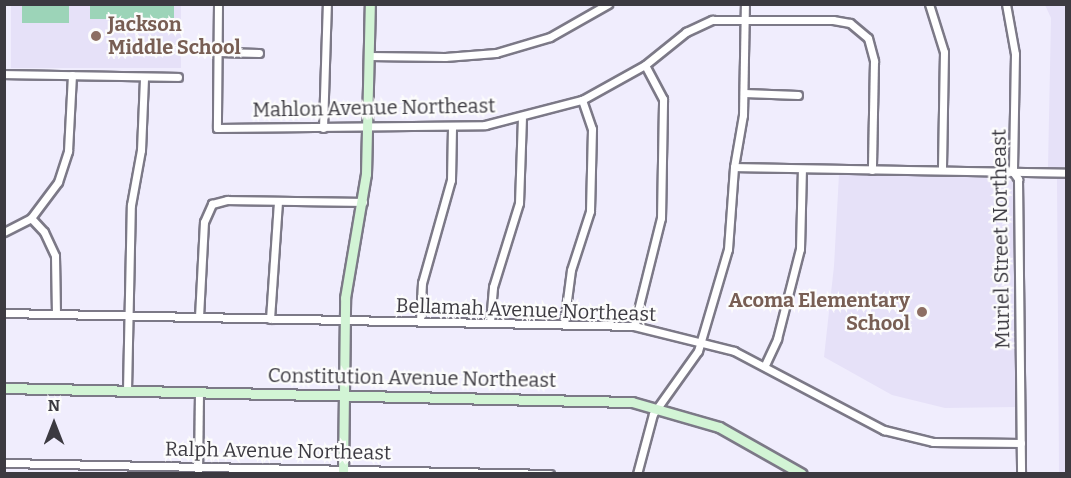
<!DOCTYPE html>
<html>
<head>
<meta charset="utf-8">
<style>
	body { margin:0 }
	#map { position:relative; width:1071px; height:478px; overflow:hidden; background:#f0edfd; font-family:Bitter,serif }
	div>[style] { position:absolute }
	.built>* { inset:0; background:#e6e1f8; transform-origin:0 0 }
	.green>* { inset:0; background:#9cd4b8; transform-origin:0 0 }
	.roads { filter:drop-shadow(2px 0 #7c7987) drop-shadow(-2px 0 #7c7987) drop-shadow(0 2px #7c7987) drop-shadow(0 -2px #7c7987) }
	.street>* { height:7px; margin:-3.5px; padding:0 3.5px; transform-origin:3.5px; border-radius:3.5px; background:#fff }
	.secondary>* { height:9px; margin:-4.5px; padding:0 4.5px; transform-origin:4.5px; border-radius:4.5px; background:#d2f4d5 }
	.dots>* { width:16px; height:16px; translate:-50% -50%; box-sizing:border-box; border:3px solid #fcfcfc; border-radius:50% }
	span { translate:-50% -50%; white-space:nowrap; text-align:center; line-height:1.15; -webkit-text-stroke:4.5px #fcfcfc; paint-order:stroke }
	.education-label { font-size:20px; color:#785e54; font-weight:700 }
	.left { translate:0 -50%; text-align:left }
	.right { translate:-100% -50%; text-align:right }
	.street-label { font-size:20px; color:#3c3a41 }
	.frame { position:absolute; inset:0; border:6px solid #3c3a41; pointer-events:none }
	.north { position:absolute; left:24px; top:394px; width:60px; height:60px; -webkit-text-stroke:4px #fcfcfc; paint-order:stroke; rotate:0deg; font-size:16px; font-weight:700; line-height:24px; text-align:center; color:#3c3a41 }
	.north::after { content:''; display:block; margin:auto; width:21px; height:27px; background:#3c3a41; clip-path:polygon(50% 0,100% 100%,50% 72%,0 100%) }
</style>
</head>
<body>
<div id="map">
	<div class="built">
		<i style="left:11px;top:5px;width:170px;height:63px"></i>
		<i style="clip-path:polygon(1045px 5px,1066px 5px,1066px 167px,1048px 167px,1051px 18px)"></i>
		<i style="clip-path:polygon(839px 174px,1013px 178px,1016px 407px,945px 408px,892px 395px,824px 357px,834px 266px)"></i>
		<i style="clip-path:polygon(1057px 179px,1066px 179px,1066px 474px,1059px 473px)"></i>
	</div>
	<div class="green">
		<i style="left:22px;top:5px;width:47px;height:18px"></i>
		<i style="left:90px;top:5px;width:84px;height:14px"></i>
	</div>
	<div class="roads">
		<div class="street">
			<i style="left:218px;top:4px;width:124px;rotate:90.5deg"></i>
			<i style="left:217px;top:128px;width:268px;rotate:-0.6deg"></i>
			<i style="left:485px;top:125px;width:100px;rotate:-14.5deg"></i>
			<i style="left:582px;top:100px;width:72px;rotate:-29.1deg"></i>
			<i style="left:645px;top:65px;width:53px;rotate:-38.8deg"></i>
			<i style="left:686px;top:32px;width:29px;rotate:-25deg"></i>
			<i style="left:712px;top:20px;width:121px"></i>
			<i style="left:833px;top:20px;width:17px;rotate:10deg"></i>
			<i style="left:850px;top:23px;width:23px;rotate:40deg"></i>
			<i style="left:868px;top:38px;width:24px;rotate:75deg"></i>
			<i style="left:874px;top:61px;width:109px;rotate:91.1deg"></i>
			<i style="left:929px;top:4px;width:50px;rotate:72.6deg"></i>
			<i style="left:944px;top:52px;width:118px;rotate:91deg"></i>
			<i style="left:1006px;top:4px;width:51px;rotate:79.8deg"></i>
			<i style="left:1015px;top:54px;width:118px;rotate:91deg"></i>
			<i style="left:1013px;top:172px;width:9px;rotate:54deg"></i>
			<i style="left:1018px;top:179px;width:295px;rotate:89.4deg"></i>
			<i style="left:218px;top:52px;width:41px;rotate:1.4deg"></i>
			<i style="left:369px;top:56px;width:76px;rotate:0.8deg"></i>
			<i style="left:445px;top:57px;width:51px;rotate:-4.5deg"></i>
			<i style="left:496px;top:53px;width:56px;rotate:-16.5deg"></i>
			<i style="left:550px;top:37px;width:67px;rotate:-29.6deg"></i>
			<i style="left:4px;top:74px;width:174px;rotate:1deg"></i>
			<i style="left:744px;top:93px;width:54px;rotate:2.1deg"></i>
			<i style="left:323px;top:128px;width:124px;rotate:-88.2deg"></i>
			<i style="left:734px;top:167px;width:332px;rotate:1deg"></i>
			<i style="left:31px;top:218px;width:19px;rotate:47deg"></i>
			<i style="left:44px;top:232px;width:26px;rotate:65deg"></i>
			<i style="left:55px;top:256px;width:58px;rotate:89deg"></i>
			<i style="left:4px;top:232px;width:30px;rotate:-27deg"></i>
			<i style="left:31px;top:218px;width:45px;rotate:-53.1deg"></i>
			<i style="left:58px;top:182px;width:33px;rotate:-72deg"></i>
			<i style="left:68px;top:151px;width:76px;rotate:-87deg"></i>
			<i style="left:4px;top:313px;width:630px;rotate:1.18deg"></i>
			<i style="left:634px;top:326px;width:103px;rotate:14deg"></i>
			<i style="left:734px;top:351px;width:170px;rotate:27.8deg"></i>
			<i style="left:884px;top:430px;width:50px;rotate:13.8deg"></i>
			<i style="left:933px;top:442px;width:88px;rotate:0.7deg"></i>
			<i style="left:199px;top:317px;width:95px;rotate:-87deg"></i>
			<i style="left:204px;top:222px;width:20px;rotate:-66deg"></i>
			<i style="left:212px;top:204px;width:16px;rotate:-15deg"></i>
			<i style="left:227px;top:200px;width:136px;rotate:0.8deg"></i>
			<i style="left:270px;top:319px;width:118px;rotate:-86.1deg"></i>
			<i style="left:420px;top:321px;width:38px;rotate:-87deg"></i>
			<i style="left:422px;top:283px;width:107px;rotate:-74.3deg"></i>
			<i style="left:451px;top:180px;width:53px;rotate:-88.9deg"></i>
			<i style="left:490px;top:322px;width:35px;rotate:-85deg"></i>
			<i style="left:493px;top:287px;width:88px;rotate:-72.8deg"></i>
			<i style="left:519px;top:203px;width:84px;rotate:-88deg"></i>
			<i style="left:564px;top:323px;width:53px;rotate:-82.5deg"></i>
			<i style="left:571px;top:270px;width:62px;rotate:-72.1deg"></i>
			<i style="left:590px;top:211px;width:82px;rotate:-88.6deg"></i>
			<i style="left:592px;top:129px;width:31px;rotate:-109deg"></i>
			<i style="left:634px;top:326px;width:111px;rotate:-76deg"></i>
			<i style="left:661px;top:218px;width:119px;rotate:-89deg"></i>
			<i style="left:663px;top:99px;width:38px;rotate:-118deg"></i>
			<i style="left:765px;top:365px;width:29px;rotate:-65deg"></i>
			<i style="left:777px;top:339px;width:93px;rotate:-75.7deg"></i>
			<i style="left:800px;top:249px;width:80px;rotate:-88.6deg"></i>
			<i style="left:127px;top:390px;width:185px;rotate:-88.8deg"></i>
			<i style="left:131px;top:205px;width:56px;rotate:-79.7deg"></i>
			<i style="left:141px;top:150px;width:73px;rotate:-87.6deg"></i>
			<i style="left:4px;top:463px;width:546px;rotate:1.15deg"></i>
			<i style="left:198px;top:474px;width:82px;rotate:-89.3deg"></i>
			<i style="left:637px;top:474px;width:62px;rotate:-75.1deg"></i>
			<i style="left:653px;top:414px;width:77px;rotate:-54.5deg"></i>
			<i style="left:698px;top:351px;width:106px;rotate:-73.6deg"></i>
			<i style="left:728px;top:249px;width:82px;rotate:-85.8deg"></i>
			<i style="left:734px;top:167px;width:53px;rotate:-80.2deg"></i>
			<i style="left:743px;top:115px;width:111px;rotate:-89deg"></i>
		</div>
		<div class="secondary">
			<i style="left:4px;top:388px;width:628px;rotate:1.28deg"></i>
			<i style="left:632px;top:402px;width:91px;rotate:16deg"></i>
			<i style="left:719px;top:427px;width:95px;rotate:29.5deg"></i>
			<i style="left:343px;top:474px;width:176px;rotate:-89.3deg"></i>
			<i style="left:345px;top:298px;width:126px;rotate:-80.4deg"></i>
			<i style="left:366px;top:174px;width:170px;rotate:-88.7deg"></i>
		</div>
	</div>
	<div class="dots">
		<i style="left:96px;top:36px;background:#8d6e63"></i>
		<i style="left:922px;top:312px;background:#8d6e63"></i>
	</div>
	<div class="education-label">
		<span class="left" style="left:108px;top:36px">Jackson<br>Middle School</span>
		<span class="right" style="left:910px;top:312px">Acoma Elementary<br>School</span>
	</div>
	<div class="street-label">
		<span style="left:374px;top:108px;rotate:-1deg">Mahlon Avenue Northeast</span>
		<span style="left:1001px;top:239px;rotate:-91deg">Muriel Street Northeast</span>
		<span style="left:526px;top:310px;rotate:2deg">Bellamah Avenue Northeast</span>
		<span style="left:412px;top:378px;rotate:1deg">Constitution Avenue Northeast</span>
		<span style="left:278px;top:451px;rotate:1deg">Ralph Avenue Northeast</span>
	</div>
	<div class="frame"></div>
	<div class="north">N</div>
</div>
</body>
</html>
